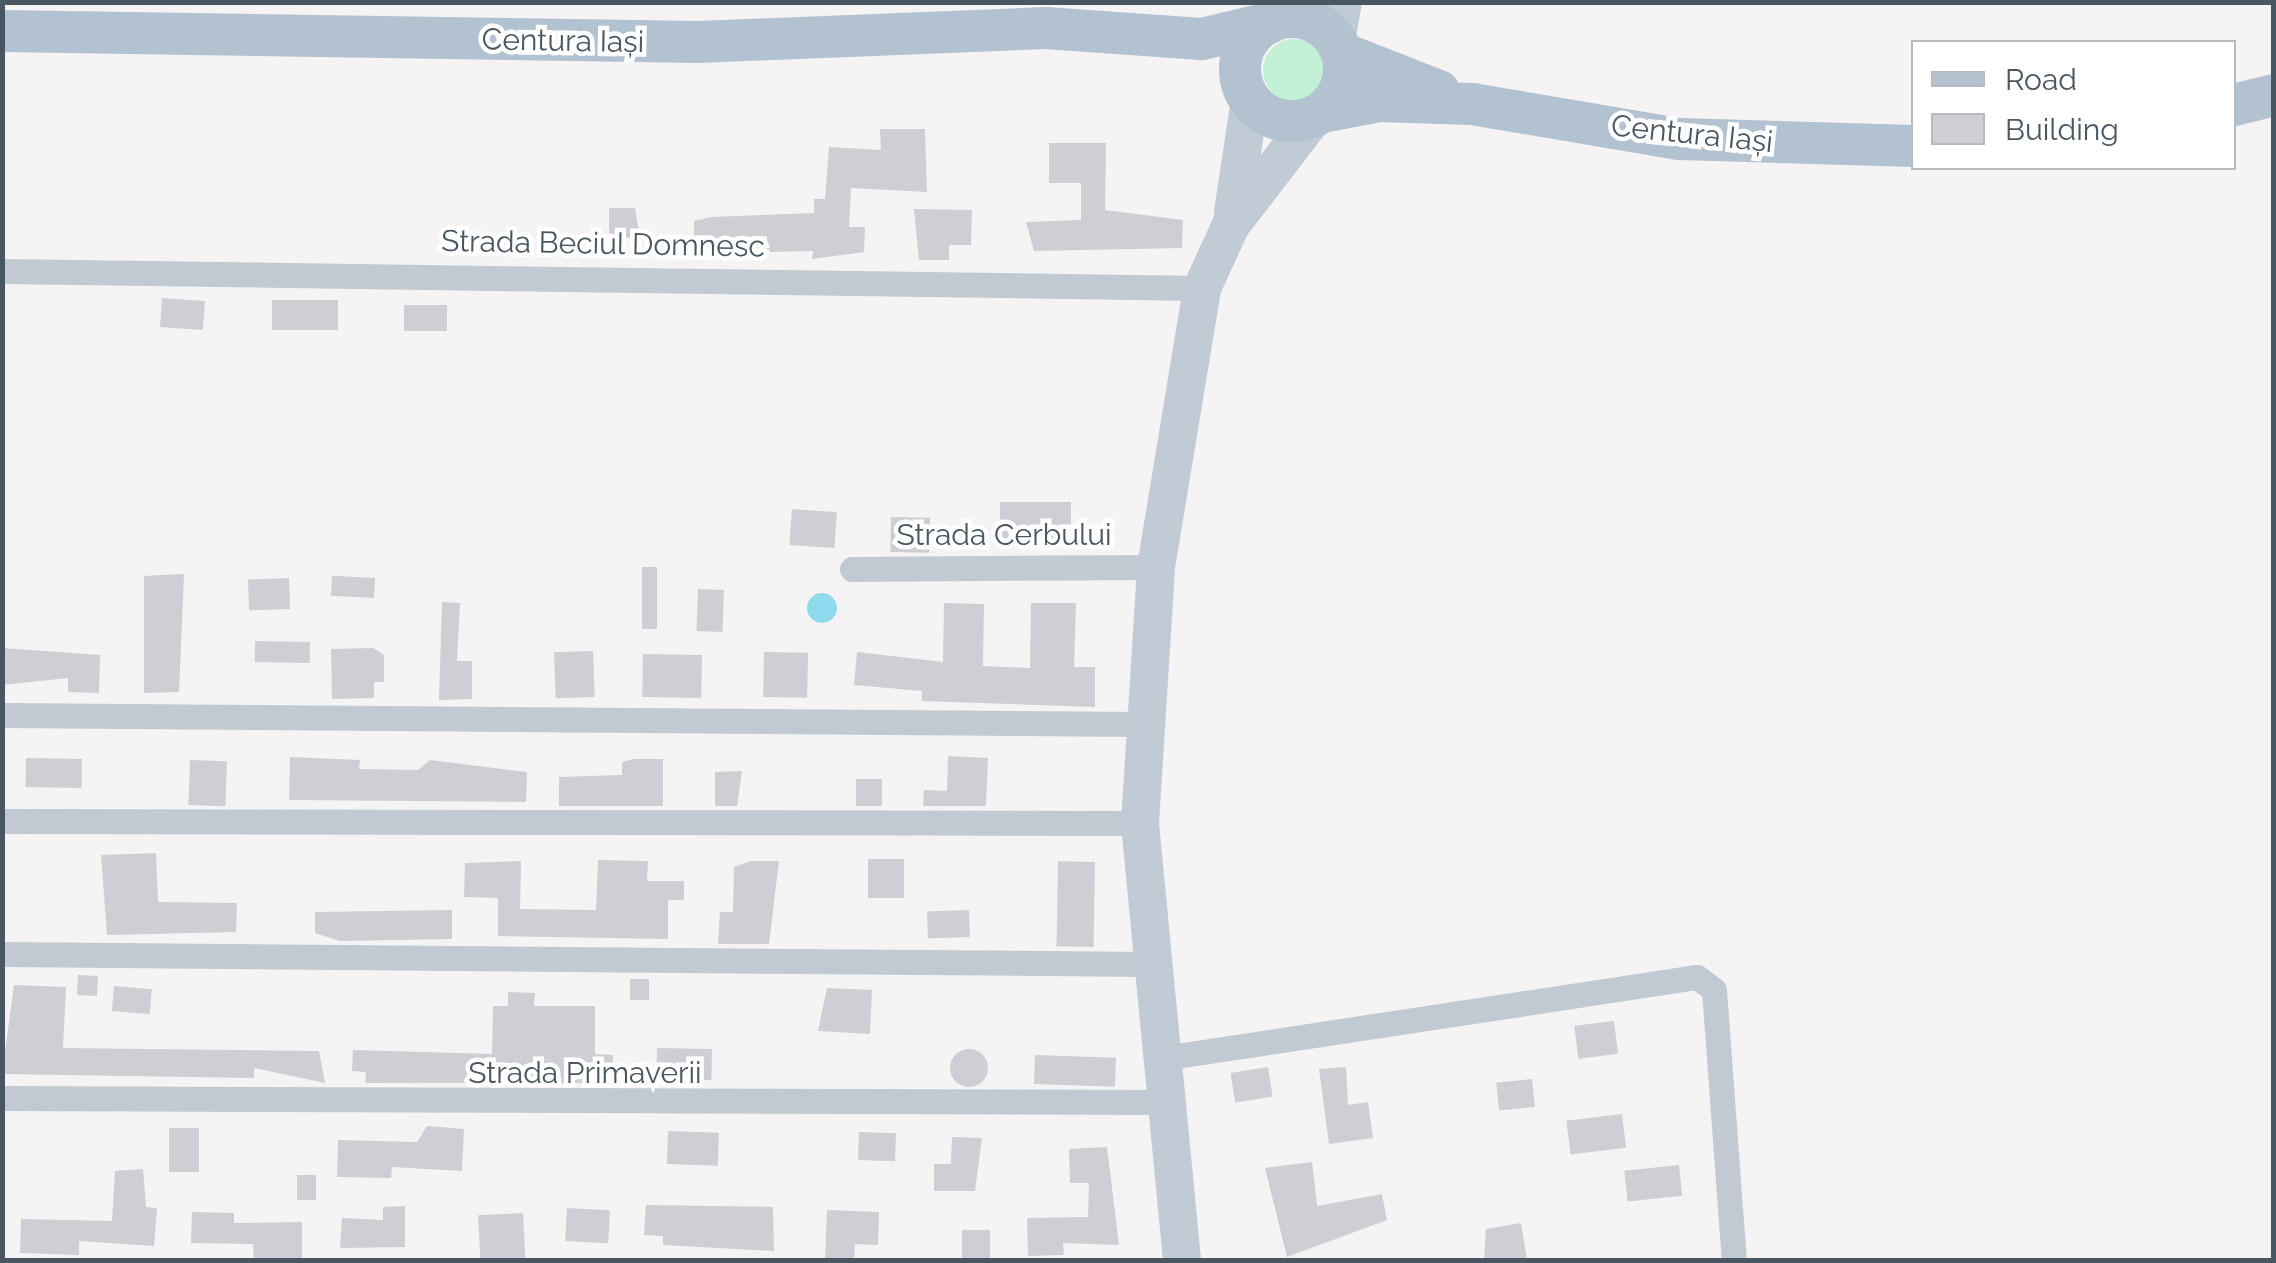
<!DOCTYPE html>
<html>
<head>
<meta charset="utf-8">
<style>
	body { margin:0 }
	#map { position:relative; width:2276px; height:1263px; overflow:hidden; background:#f5f3f3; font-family:Raleway,sans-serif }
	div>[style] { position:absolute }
	.green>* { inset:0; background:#c3f1d5 }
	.round { border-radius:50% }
	.water>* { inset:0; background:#90daee }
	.building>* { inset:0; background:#cdcfd5; transform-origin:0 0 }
	.minor>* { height:25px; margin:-12.5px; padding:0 12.5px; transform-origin:12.5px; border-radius:12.5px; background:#c1cad2 }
	.secondary>* { height:38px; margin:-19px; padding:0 19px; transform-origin:19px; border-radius:19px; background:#c1cbd6 }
	.primary>* { height:42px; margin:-21px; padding:0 21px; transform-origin:21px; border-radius:21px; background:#b3c2d1 }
	.primary>.ring { margin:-21px; padding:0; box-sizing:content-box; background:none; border:42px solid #b3c2d1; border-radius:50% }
	span { translate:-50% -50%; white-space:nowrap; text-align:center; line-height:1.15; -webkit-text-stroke:9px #fff; paint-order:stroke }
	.street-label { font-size:30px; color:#4a5661 }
	.frame { position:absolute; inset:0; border:5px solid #4a5661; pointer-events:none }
	.legend { position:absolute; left:1911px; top:40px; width:325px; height:130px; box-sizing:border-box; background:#fff; border:2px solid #b7bbc0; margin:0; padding:12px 18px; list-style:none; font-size:30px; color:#4a5661 }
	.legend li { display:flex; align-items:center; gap:20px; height:50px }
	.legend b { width:50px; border:2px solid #b7bbc0 }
</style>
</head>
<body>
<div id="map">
	<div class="green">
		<i class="round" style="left:1263px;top:39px;width:62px;height:62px"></i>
	</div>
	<div class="water">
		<i class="round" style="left:807px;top:593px;width:30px;height:30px"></i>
	</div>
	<div class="building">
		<i style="clip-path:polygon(880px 129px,925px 129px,927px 192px,851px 188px,849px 227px,865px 227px,864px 252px,812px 259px,813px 251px,767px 252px,767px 236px,731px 237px,731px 250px,703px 250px,694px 239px,694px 221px,711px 217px,814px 213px,814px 199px,825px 199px,829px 147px,881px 150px)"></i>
		<i style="clip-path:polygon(1049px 143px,1106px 143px,1105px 210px,1183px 220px,1182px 248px,1034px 251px,1026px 222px,1081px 220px,1081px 183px,1049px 183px)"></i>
		<i style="clip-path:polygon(609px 208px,635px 208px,640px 238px,609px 237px)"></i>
		<i style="clip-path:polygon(914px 209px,972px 210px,971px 245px,949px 245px,949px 260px,919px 260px)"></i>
		<i style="left:162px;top:298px;width:43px;height:29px;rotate:4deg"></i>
		<i style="left:272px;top:300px;width:66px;height:30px"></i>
		<i style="left:404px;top:305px;width:43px;height:26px"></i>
		<i style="left:1000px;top:502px;width:71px;height:42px"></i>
		<i style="left:792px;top:509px;width:45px;height:36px;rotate:4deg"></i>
		<i style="left:891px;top:517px;width:39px;height:35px;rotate:1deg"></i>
		<i style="left:642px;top:567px;width:15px;height:62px"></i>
		<i style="clip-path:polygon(184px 574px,179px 692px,144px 693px,144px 576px)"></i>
		<i style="left:289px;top:578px;width:31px;height:41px;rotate:88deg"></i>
		<i style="left:375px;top:578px;width:20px;height:43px;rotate:93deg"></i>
		<i style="left:698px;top:589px;width:26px;height:42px;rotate:2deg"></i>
		<i style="clip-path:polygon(442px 602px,460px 603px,457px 661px,472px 661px,472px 699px,439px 700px)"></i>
		<i style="clip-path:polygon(944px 603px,984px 604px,983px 666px,1030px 668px,1031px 603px,1076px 603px,1074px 667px,1095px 667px,1095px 707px,922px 701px,922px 691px,854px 685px,857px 652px,943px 662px)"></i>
		<i style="left:255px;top:641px;width:55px;height:21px;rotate:1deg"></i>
		<i style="clip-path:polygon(2px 648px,100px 655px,99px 693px,68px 692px,68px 678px,2px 685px)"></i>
		<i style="clip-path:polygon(373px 648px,384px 655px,384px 682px,374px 682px,374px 698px,332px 699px,331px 649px)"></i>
		<i style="left:593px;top:651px;width:46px;height:39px;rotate:88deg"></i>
		<i style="left:764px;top:652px;width:44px;height:45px;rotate:1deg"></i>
		<i style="left:643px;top:654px;width:59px;height:43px;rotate:1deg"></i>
		<i style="clip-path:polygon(948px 756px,988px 758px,986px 806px,923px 806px,924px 790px,947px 791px)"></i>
		<i style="clip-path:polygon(290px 757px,360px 760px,359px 769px,418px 770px,430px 760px,527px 772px,526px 802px,289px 800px)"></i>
		<i style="left:26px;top:758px;width:56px;height:29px;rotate:1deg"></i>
		<i style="clip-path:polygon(633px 759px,663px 759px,663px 806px,559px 806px,559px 777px,622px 775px,622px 762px)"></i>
		<i style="left:190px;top:760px;width:37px;height:45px;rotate:2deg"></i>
		<i style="clip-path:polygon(742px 771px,737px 806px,715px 806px,715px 772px)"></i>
		<i style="left:856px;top:779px;width:26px;height:27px"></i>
		<i style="clip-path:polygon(156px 853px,158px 902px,237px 903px,236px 932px,107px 935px,101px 855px)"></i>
		<i style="left:904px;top:859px;width:39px;height:36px;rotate:90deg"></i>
		<i style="clip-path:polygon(598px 860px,648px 861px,647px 881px,684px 881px,684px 900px,668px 900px,668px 939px,498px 936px,498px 898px,464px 897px,465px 863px,521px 861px,520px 909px,596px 910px)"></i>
		<i style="clip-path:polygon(751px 861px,779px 861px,769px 944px,718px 944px,720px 912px,733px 912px,734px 867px)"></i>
		<i style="left:1095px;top:862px;width:85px;height:37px;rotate:91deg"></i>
		<i style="clip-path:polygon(452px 910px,452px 939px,340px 941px,315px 933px,315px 912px)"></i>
		<i style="left:969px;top:910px;width:27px;height:42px;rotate:88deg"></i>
		<i style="left:78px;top:975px;width:20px;height:20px;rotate:3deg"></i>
		<i style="left:630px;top:979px;width:19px;height:21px"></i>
		<i style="clip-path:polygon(14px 985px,66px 987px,63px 1048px,319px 1051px,325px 1083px,254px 1068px,254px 1078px,2px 1074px)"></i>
		<i style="left:114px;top:986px;width:38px;height:25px;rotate:5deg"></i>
		<i style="clip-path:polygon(827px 988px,872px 990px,870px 1034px,818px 1031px)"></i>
		<i style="clip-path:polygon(508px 992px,535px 993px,534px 1006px,595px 1006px,595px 1054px,613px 1055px,612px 1083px,365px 1083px,366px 1072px,352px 1071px,353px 1050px,492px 1054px,493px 1006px,508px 1006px)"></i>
		<i style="left:1614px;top:1021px;width:33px;height:40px;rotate:83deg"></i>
		<i style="left:657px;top:1048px;width:55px;height:31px;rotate:1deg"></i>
		<i class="round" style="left:950px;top:1049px;width:38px;height:38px"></i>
		<i style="left:1035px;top:1055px;width:81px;height:29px;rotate:2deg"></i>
		<i style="left:1268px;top:1067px;width:30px;height:38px;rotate:81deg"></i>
		<i style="clip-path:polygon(1346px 1067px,1348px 1105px,1368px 1102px,1373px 1138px,1329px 1144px,1319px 1069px)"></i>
		<i style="left:1532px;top:1079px;width:28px;height:36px;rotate:84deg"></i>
		<i style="left:1622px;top:1114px;width:34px;height:56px;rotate:83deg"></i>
		<i style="clip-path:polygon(427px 1126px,464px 1129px,462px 1171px,392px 1167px,391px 1178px,337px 1177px,338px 1140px,417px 1142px)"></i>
		<i style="left:169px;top:1128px;width:30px;height:44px"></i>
		<i style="left:668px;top:1131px;width:51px;height:33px;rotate:2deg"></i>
		<i style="left:859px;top:1132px;width:37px;height:28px;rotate:2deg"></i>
		<i style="clip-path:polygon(952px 1137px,982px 1138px,975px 1191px,934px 1191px,934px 1164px,951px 1164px)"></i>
		<i style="clip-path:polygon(1107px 1147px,1119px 1245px,1063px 1243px,1064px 1255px,1028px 1256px,1027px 1218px,1088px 1217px,1089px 1183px,1070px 1183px,1069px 1149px)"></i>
		<i style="clip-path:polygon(1312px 1162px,1317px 1206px,1382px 1194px,1387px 1220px,1287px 1257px,1265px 1168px)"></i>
		<i style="left:1679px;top:1165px;width:31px;height:55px;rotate:84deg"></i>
		<i style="clip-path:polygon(143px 1169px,146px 1207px,157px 1208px,154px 1246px,79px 1241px,79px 1255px,20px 1253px,21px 1219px,112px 1221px,115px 1171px)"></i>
		<i style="left:297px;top:1175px;width:19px;height:25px"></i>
		<i style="clip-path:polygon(646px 1205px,773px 1207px,774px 1251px,663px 1245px,663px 1236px,644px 1235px)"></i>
		<i style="clip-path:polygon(405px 1206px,405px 1247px,340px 1248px,342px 1218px,383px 1220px,383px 1207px)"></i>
		<i style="left:567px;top:1208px;width:43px;height:33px;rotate:3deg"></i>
		<i style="clip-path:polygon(827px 1210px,879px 1212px,878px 1245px,855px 1244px,854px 1260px,825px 1260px)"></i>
		<i style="clip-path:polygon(192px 1212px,234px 1213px,234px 1223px,302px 1222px,302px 1260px,254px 1260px,253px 1244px,191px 1243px)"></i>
		<i style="left:523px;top:1213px;width:45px;height:45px;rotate:87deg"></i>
		<i style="clip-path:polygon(1521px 1223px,1527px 1260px,1484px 1260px,1486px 1229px)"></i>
		<i style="left:962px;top:1230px;width:28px;height:30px"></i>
	</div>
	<div class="minor">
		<i style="left:2px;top:271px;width:1200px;rotate:0.81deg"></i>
		<i style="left:852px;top:569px;width:304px;rotate:-0.4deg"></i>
		<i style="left:2px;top:715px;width:1139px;rotate:0.45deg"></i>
		<i style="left:2px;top:821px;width:1138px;rotate:0.1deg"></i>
		<i style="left:2px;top:954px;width:1149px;rotate:0.5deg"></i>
		<i style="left:1163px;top:1058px;width:540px;rotate:-8.63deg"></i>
		<i style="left:1697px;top:977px;width:21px;rotate:37deg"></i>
		<i style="left:1714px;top:990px;width:271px;rotate:85.8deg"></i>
		<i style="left:2px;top:1098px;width:1165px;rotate:0.2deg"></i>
	</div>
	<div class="secondary">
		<i style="left:1280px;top:19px;width:25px;rotate:-42deg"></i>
		<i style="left:1336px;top:41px;width:40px;rotate:-80deg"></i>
		<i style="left:1233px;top:212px;width:113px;rotate:-81.4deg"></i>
		<i style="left:1182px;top:1260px;width:439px;rotate:-95.5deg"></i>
		<i style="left:1140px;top:823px;width:256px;rotate:-86.4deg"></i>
		<i style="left:1156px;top:567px;width:283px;rotate:-80.6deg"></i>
		<i style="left:1202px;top:288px;width:69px;rotate:-65.3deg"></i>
		<i style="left:1231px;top:225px;width:138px;rotate:-52.4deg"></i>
	</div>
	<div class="primary">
		<i class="ring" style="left:1240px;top:17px;width:62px;height:62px"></i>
		<i style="left:2px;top:31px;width:696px;rotate:0.91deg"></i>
		<i style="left:698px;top:42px;width:347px;rotate:-2.3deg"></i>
		<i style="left:1045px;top:28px;width:157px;rotate:4deg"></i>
		<i style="left:1202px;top:39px;width:69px;rotate:-13.4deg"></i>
		<i style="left:1342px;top:53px;width:104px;rotate:21.4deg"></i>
		<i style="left:2234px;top:105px;width:41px;rotate:-14deg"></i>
		<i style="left:1323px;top:112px;width:57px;rotate:-11.1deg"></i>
		<i style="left:1379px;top:101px;width:93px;rotate:1.8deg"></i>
		<i style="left:1472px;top:104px;width:211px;rotate:9.6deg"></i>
		<i style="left:1680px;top:139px;width:234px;rotate:1.7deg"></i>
	</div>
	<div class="street-label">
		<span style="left:563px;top:41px;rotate:1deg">Centura Iași</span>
		<span style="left:1692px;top:134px;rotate:6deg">Centura Iași</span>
		<span style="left:603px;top:244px;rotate:1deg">Strada Beciul Domnesc</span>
		<span style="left:1004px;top:535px">Strada Cerbului</span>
		<span style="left:585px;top:1073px">Strada Primaverii</span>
	</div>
	<div class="frame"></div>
	<ul class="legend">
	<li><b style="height:12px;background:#b3c2d1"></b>Road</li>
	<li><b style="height:28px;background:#cdcfd5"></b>Building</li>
	</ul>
</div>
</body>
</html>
